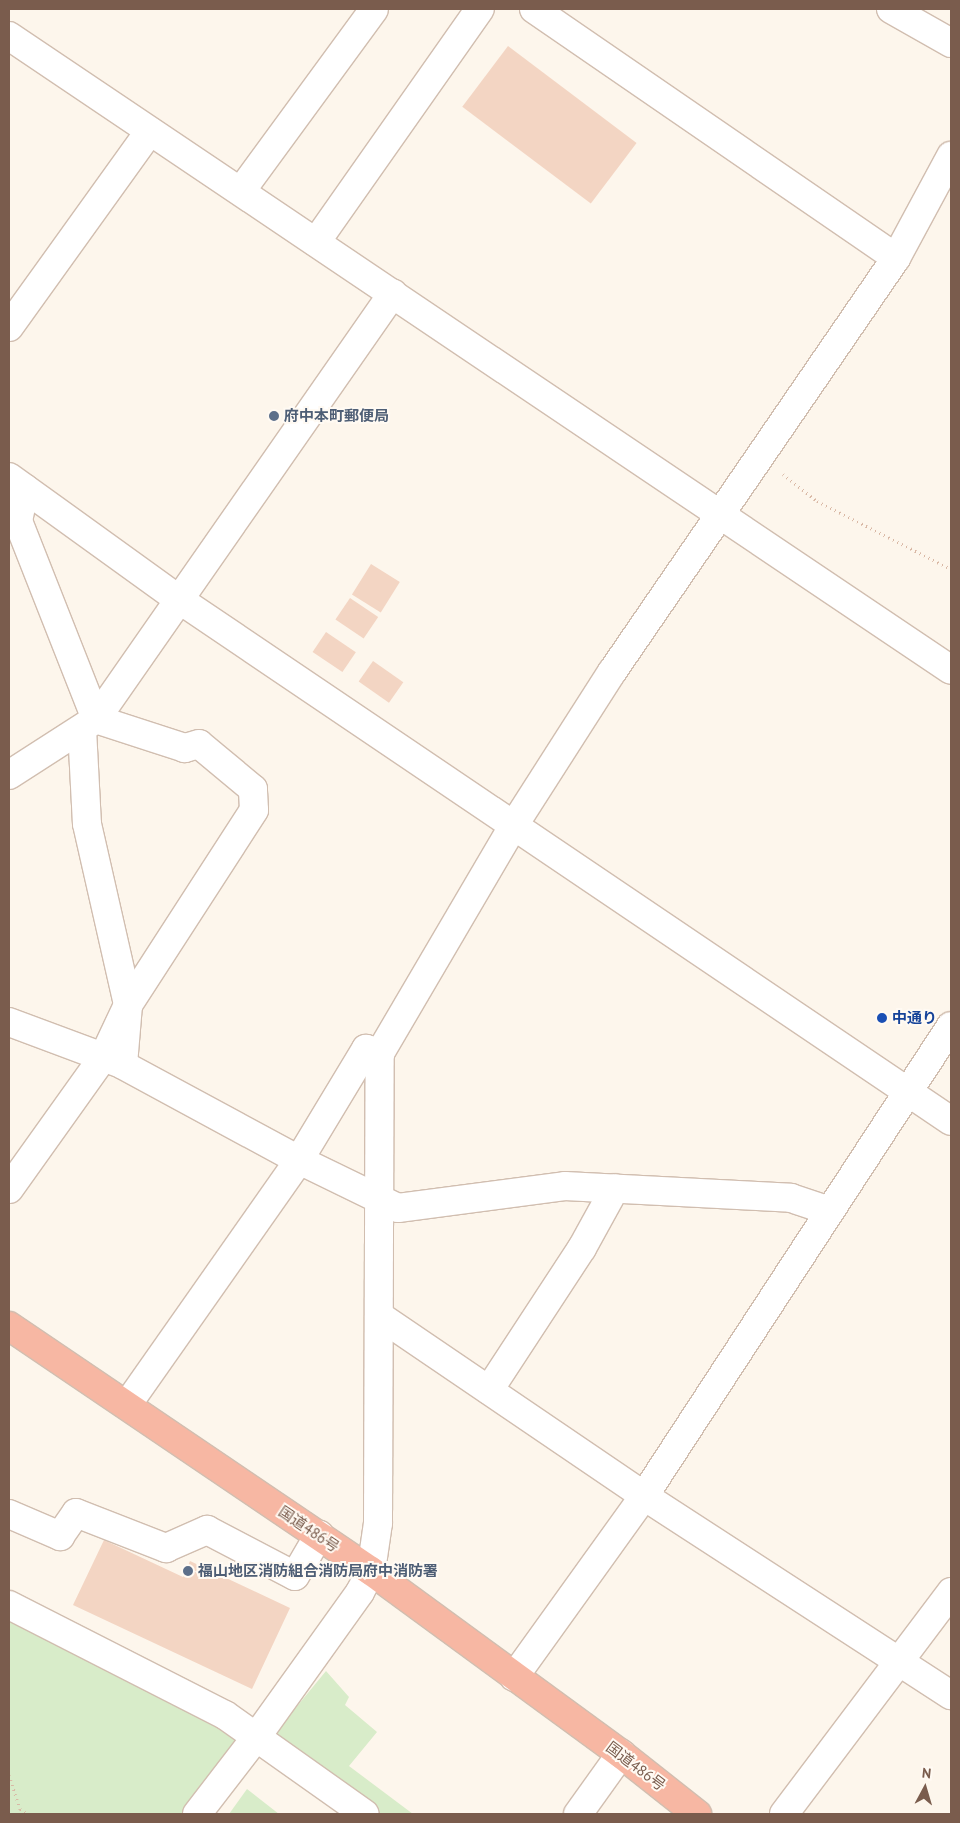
<!DOCTYPE html>
<html>
<head>
<meta charset="utf-8">
<style>
	body { margin:0 }
	#map { position:relative; width:960px; height:1823px; overflow:hidden; background:#fdf6ec; font-family:"PT Sans","Noto Sans JP",sans-serif }
	div>[style] { position:absolute }
	.green>* { inset:0; background:#d8ecc9 }
	.building>* { inset:0; background:#f3d5c3; transform-origin:0 0 }
	.path>* { height:3px; margin-top:-1.5px; transform-origin:0; background:repeating-linear-gradient(90deg,#d9b8a5 0 1px,transparent 0 5px) }
	.roads { filter:drop-shadow(1px 0 #d1beb0) drop-shadow(-1px 0 #d1beb0) drop-shadow(0 1px #d1beb0) drop-shadow(0 -1px #d1beb0) }
	.minor>* { height:28px; margin:-14px; padding:0 14px; transform-origin:14px; border-radius:14px; background:#fff }
	.highway>* { height:28px; margin:-14px; padding:0 14px; transform-origin:14px; border-radius:14px; background:#f7b7a3 }
	.dots>* { width:14px; height:14px; translate:-50% -50%; box-sizing:border-box; border:2px solid #fffaf3; border-radius:50% }
	span { translate:-50% -50%; white-space:nowrap; text-align:center; line-height:1.15; -webkit-text-stroke:4px #fffaf3; paint-order:stroke }
	.service-label { font-size:15px; color:#4e5e75; font-weight:700 }
	.left { translate:0 -50%; text-align:left }
	.transit-label { font-size:15px; color:#164399; font-weight:700 }
	.street-label { font-size:15px; color:#7a5c4d }
	.frame { position:absolute; inset:0; border:10px solid #7a5c4d; pointer-events:none }
	.north { position:absolute; left:900px; top:1763px; width:50px; height:50px; -webkit-text-stroke:4px #fffaf3; paint-order:stroke; rotate:6deg; font-size:14px; font-weight:700; line-height:20px; text-align:center; color:#7a5c4d }
	.north::after { content:''; display:block; margin:auto; width:18px; height:22px; background:#7a5c4d; clip-path:polygon(50% 0,100% 100%,50% 72%,0 100%) }
</style>
</head>
<body>
<div id="map">
	<div class="green">
		<i style="clip-path:polygon(9px 1619px,228px 1731px,237px 1743px,181px 1814px,9px 1814px)"></i>
		<i style="clip-path:polygon(326px 1671px,349px 1697px,345px 1705px,377px 1732px,349px 1766px,413px 1814px,346px 1814px,325px 1774px,275px 1733px)"></i>
		<i style="clip-path:polygon(247px 1789px,279px 1814px,229px 1814px)"></i>
	</div>
	<div class="building">
		<i style="left:508px;top:46px;width:161px;height:76px;rotate:37deg"></i>
		<i style="left:371px;top:564px;width:34px;height:36px;rotate:32deg"></i>
		<i style="left:350px;top:598px;width:34px;height:26px;rotate:34deg"></i>
		<i style="left:326px;top:632px;width:36px;height:24px;rotate:34deg"></i>
		<i style="left:373px;top:661px;width:37px;height:25px;rotate:35deg"></i>
		<i style="clip-path:polygon(104px 1540px,183px 1577px,190px 1561px,290px 1608px,252px 1689px,73px 1605px)"></i>
	</div>
	<div class="path">
		<i style="left:783px;top:474px;width:43px;rotate:38.5deg"></i>
		<i style="left:817px;top:501px;width:150px;rotate:26.9deg"></i>
		<i style="left:9px;top:1775px;width:36px;rotate:72deg"></i>
		<i style="left:20px;top:1809px;width:9px;rotate:32deg"></i>
	</div>
	<div class="roads">
		<div class="minor">
			<i style="left:534px;top:9px;width:439px;rotate:34.5deg"></i>
			<i style="left:891px;top:9px;width:69px;rotate:29.5deg"></i>
			<i style="left:9px;top:36px;width:1135px;rotate:33.94deg"></i>
			<i style="left:241px;top:191px;width:225px;rotate:-53.8deg"></i>
			<i style="left:316px;top:242px;width:285px;rotate:-54.9deg"></i>
			<i style="left:9px;top:327px;width:241px;rotate:-54.3deg"></i>
			<i style="left:9px;top:477px;width:207px;rotate:35.8deg"></i>
			<i style="left:177px;top:598px;width:934px;rotate:34.05deg"></i>
			<i style="left:82px;top:729px;width:95px;rotate:87deg"></i>
			<i style="left:87px;top:824px;width:186px;rotate:77.2deg"></i>
			<i style="left:128px;top:1005px;width:60px;rotate:94.8deg"></i>
			<i style="left:123px;top:1065px;width:200px;rotate:28.4deg"></i>
			<i style="left:299px;top:1160px;width:110px;rotate:25.9deg"></i>
			<i style="left:398px;top:1208px;width:168px;rotate:-7.5deg"></i>
			<i style="left:565px;top:1186px;width:226px;rotate:3deg"></i>
			<i style="left:791px;top:1198px;width:41px;rotate:18.4deg"></i>
			<i style="left:9px;top:775px;width:103px;rotate:-32.8deg"></i>
			<i style="left:96px;top:719px;width:519px;rotate:-55.12deg"></i>
			<i style="left:9px;top:1022px;width:117px;rotate:20.4deg"></i>
			<i style="left:9px;top:1189px;width:163px;rotate:-54.5deg"></i>
			<i style="left:104px;top:1056px;width:56px;rotate:-64.8deg"></i>
			<i style="left:128px;top:1005px;width:232px;rotate:-57.1deg"></i>
			<i style="left:254px;top:810px;width:21px;rotate:-93deg"></i>
			<i style="left:253px;top:789px;width:70px;rotate:-140.2deg"></i>
			<i style="left:199px;top:744px;width:15px;rotate:164deg"></i>
			<i style="left:185px;top:748px;width:94px;rotate:-162deg"></i>
			<i style="left:96px;top:719px;width:213px;rotate:-111.5deg"></i>
			<i style="left:18px;top:521px;width:33px;rotate:-78deg"></i>
			<i style="left:381px;top:1317px;width:318px;rotate:34.2deg"></i>
			<i style="left:644px;top:1496px;width:366px;rotate:33deg"></i>
			<i style="left:489px;top:1390px;width:170px;rotate:-56.8deg"></i>
			<i style="left:582px;top:1248px;width:68px;rotate:-61.2deg"></i>
			<i style="left:127px;top:1405px;width:299px;rotate:-54.9deg"></i>
			<i style="left:299px;top:1160px;width:130px;rotate:-58.9deg"></i>
			<i style="left:366px;top:1049px;width:15px;rotate:16deg"></i>
			<i style="left:9px;top:1514px;width:56px;rotate:23.3deg"></i>
			<i style="left:60px;top:1536px;width:28px;rotate:-55deg"></i>
			<i style="left:76px;top:1513px;width:97px;rotate:21.3deg"></i>
			<i style="left:166px;top:1548px;width:45px;rotate:-23.7deg"></i>
			<i style="left:207px;top:1530px;width:99px;rotate:27.6deg"></i>
			<i style="left:295px;top:1576px;width:48px;rotate:-59.7deg"></i>
			<i style="left:9px;top:1605px;width:242px;rotate:27deg"></i>
			<i style="left:225px;top:1715px;width:171px;rotate:35.3deg"></i>
			<i style="left:514px;top:1677px;width:223px;rotate:-54.3deg"></i>
			<i style="left:644px;top:1496px;width:561px;rotate:-56.85deg"></i>
			<i style="left:197px;top:1814px;width:98px;rotate:-52.4deg"></i>
			<i style="left:257px;top:1736px;width:177px;rotate:-54.4deg"></i>
			<i style="left:360px;top:1592px;width:24px;rotate:-62deg"></i>
			<i style="left:371px;top:1571px;width:49px;rotate:-81.7deg"></i>
			<i style="left:378px;top:1523px;width:470px;rotate:-89.8deg"></i>
			<i style="left:380px;top:1053px;width:264px;rotate:-59.6deg"></i>
			<i style="left:514px;top:825px;width:182px;rotate:-57.4deg"></i>
			<i style="left:612px;top:672px;width:502px;rotate:-55.55deg"></i>
			<i style="left:896px;top:258px;width:116px;rotate:-61.7deg"></i>
			<i style="left:578px;top:1814px;width:74px;rotate:-54.4deg"></i>
			<i style="left:784px;top:1814px;width:278px;rotate:-53deg"></i>
		</div>
		<div class="highway">
			<i style="left:9px;top:1326px;width:437px;rotate:34.1deg"></i>
			<i style="left:371px;top:1571px;width:310px;rotate:36.2deg"></i>
			<i style="left:621px;top:1754px;width:97px;rotate:38.3deg"></i>
		</div>
	</div>
	<div class="dots">
		<i style="left:274px;top:416px;background:#5c6f8a"></i>
		<i style="left:882px;top:1018px;background:#1a4fb4"></i>
		<i style="left:188px;top:1571px;background:#5c6f8a"></i>
	</div>
	<div class="service-label">
		<span class="left" style="left:284px;top:416px">府中本町郵便局</span>
		<span class="left" style="left:198px;top:1571px">福山地区消防組合消防局府中消防署</span>
	</div>
	<div class="transit-label">
		<span class="left" style="left:892px;top:1018px">中通り</span>
	</div>
	<div class="street-label">
		<span style="left:309px;top:1529px;rotate:34deg">国道486号</span>
		<span style="left:636px;top:1766px;rotate:37deg">国道486号</span>
	</div>
	<div class="frame"></div>
	<div class="north">N</div>
</div>
</body>
</html>
